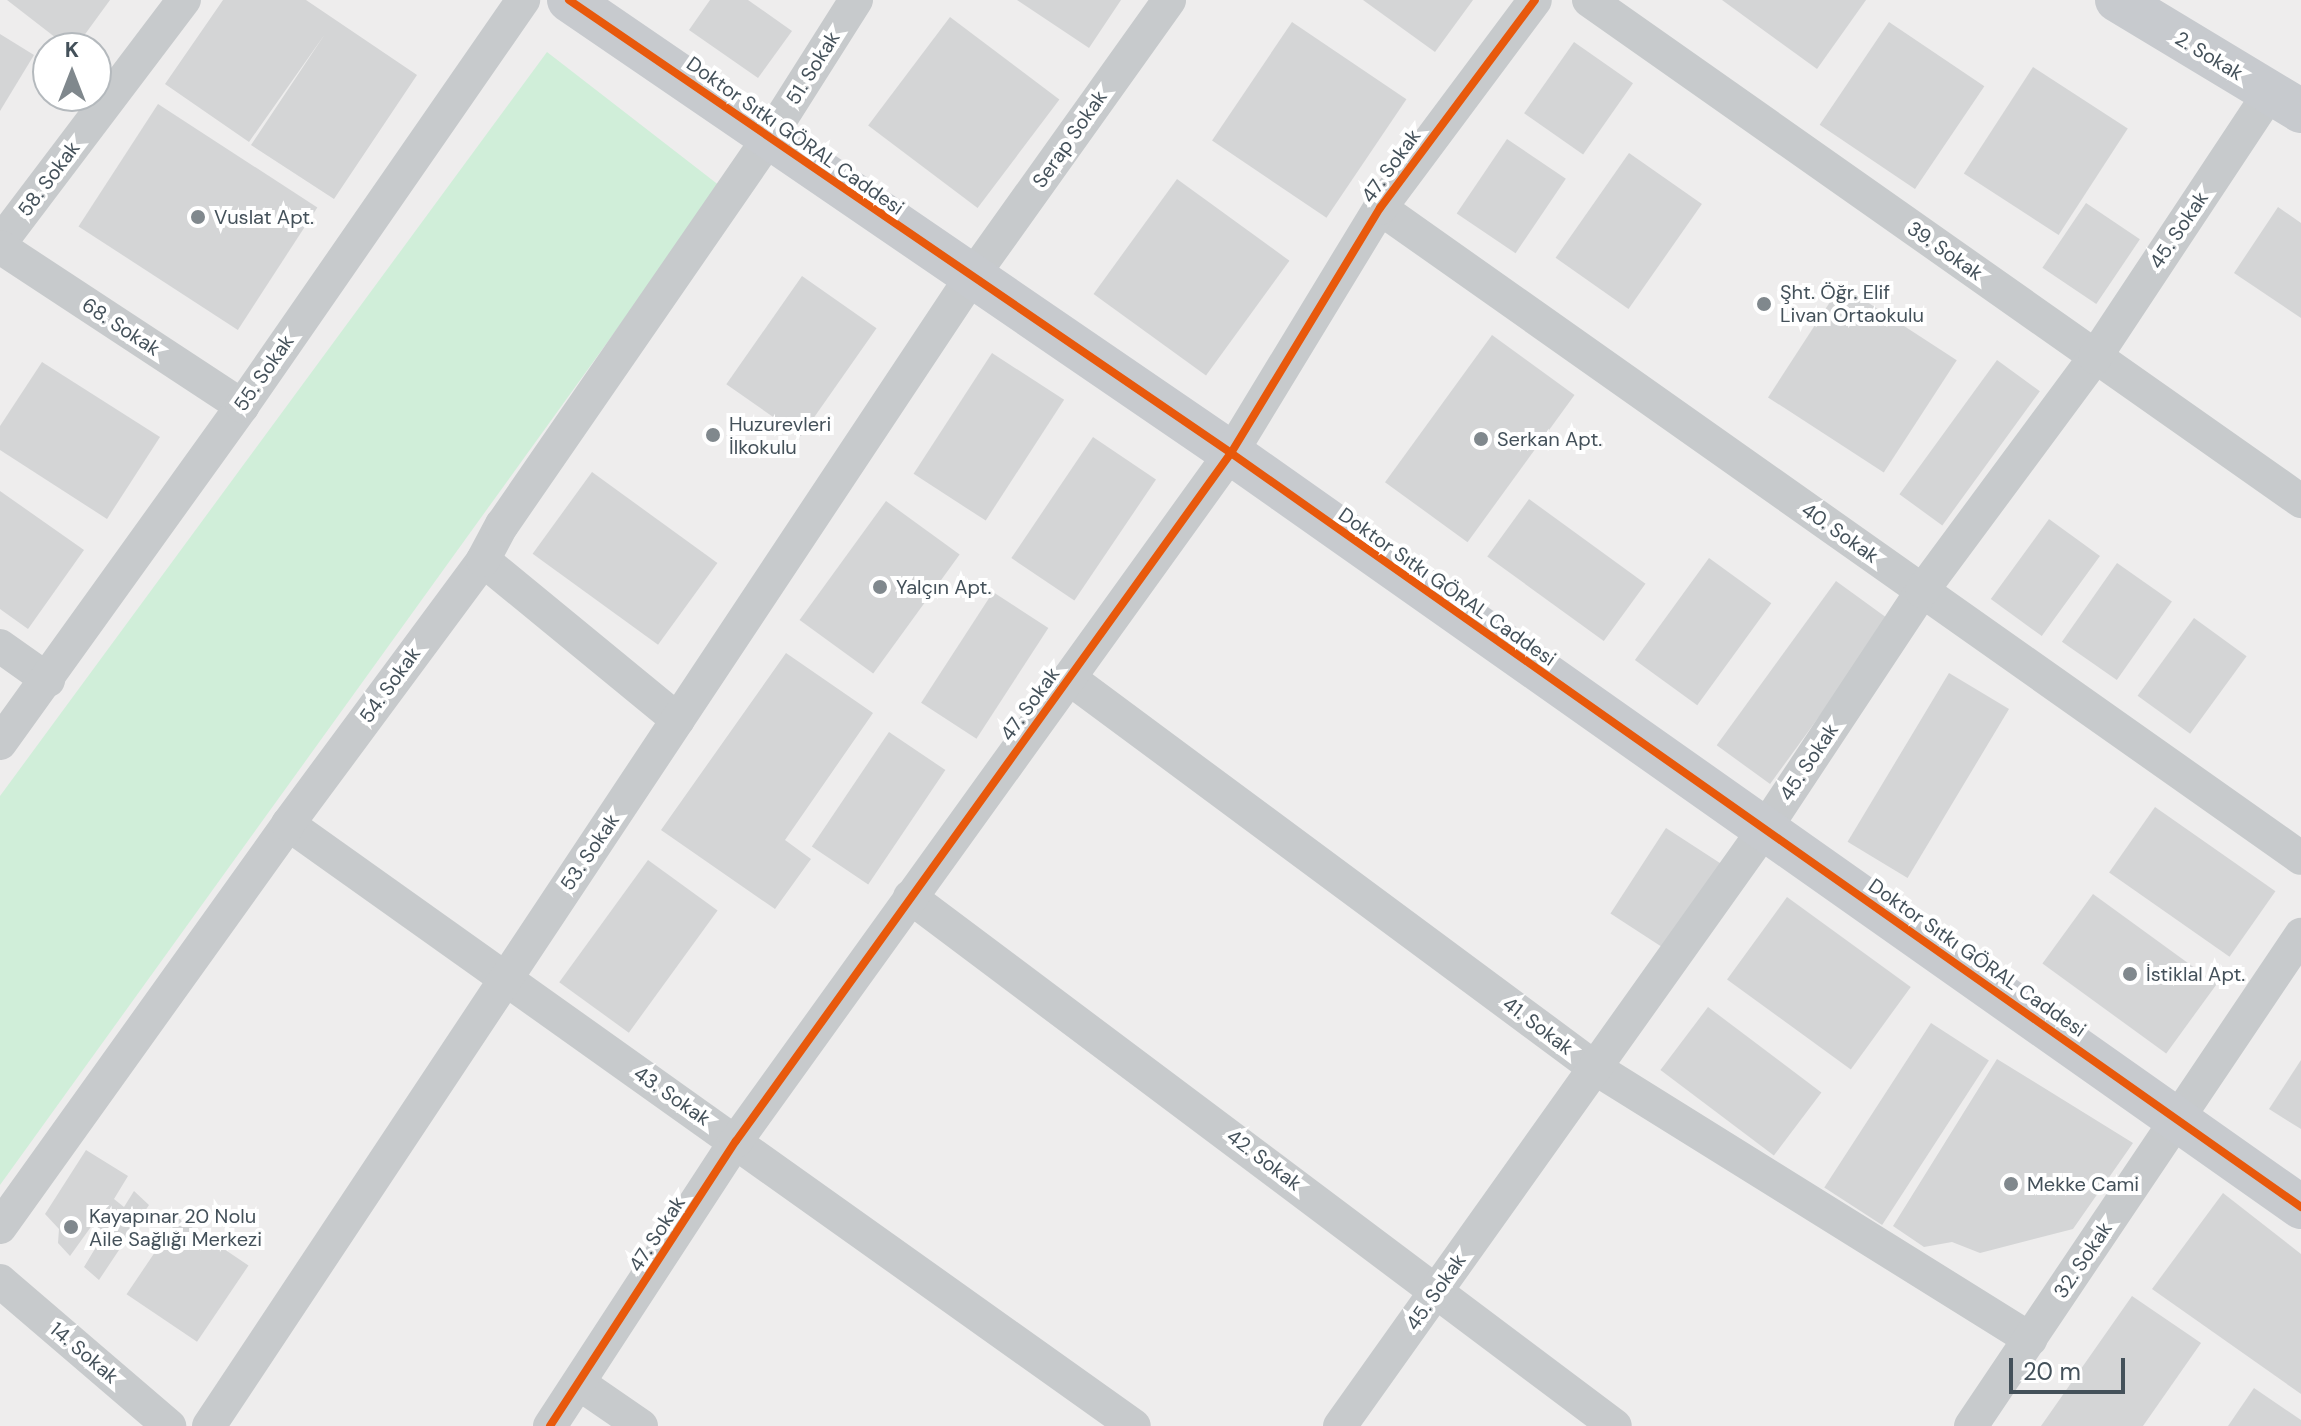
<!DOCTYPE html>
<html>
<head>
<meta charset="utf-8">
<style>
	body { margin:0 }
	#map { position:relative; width:2301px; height:1426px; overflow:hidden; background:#eeeded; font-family:"DM Sans",sans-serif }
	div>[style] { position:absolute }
	.green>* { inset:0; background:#d0eed9 }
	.building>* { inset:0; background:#d4d5d6; transform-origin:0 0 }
	.street>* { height:34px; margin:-17px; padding:0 17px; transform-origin:17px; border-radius:17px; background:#c7cacc }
	.secondary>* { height:44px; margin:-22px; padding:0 22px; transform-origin:22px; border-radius:22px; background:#c7cace }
	.cycleway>* { height:8px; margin:-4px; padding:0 4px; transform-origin:4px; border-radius:4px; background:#e8590c }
	.dots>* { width:22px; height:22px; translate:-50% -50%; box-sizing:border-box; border:4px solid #fff; border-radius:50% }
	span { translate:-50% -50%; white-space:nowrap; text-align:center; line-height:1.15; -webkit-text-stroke:8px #fff; paint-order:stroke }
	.street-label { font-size:20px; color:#44515a }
	.poi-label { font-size:20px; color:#44515a }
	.left { translate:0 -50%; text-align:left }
	.north { position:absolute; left:32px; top:32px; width:80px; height:80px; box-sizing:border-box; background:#fff; border:2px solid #b4b9bd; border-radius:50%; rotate:0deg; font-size:22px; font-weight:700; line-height:32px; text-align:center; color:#44515a }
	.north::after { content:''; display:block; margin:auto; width:28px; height:36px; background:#80888d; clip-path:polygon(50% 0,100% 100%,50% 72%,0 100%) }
	.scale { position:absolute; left:2009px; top:1358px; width:116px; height:36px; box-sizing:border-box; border:4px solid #44515a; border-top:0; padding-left:10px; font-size:24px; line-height:28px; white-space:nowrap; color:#44515a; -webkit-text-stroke:6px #fff; paint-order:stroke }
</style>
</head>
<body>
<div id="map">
	<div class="green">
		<i style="clip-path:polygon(547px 52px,720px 186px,0 1185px,0 796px)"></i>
	</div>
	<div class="building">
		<i style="clip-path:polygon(7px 0,110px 0,75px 48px,69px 48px)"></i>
		<i style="clip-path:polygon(223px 0,306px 0,417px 75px,334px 199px,251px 145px,325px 34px,249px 142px,165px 84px)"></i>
		<i style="clip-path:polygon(710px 0,748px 0,792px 31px,758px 78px,689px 30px)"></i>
		<i style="clip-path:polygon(1017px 0,1121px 0,1089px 48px)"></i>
		<i style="clip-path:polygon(1363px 0,1473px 0,1435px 52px)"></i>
		<i style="clip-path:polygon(1722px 0,1866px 0,1817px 69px)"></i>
		<i style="left:950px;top:17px;width:137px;height:136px;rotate:37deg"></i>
		<i style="left:1292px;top:22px;width:138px;height:143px;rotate:34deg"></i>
		<i style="left:1889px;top:22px;width:115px;height:124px;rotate:34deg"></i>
		<i style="clip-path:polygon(0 34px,34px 55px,0 111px)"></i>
		<i style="left:1574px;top:42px;width:72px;height:87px;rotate:35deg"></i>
		<i style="left:2033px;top:67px;width:113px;height:127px;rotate:33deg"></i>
		<i style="left:158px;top:104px;width:190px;height:146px;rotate:33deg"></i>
		<i style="left:1507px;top:139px;width:71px;height:90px;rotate:34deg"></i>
		<i style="left:1629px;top:153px;width:89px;height:128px;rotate:35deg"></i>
		<i style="left:1177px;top:179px;width:139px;height:142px;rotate:36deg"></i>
		<i style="left:2086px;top:203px;width:65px;height:78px;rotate:34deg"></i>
		<i style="clip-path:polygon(2278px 207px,2301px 223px,2301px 318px,2234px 273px)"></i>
		<i style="left:802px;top:276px;width:91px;height:132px;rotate:35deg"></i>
		<i style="left:1841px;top:285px;width:138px;height:134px;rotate:33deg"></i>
		<i style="left:1492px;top:335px;width:102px;height:182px;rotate:36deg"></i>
		<i style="left:992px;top:353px;width:86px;height:144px;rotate:33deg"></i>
		<i style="left:1997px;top:360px;width:53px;height:166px;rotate:36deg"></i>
		<i style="clip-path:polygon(42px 362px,160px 437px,107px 519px,0 450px,0 426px)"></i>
		<i style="left:1093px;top:437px;width:76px;height:146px;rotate:34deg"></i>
		<i style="left:592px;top:472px;width:155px;height:101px;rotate:36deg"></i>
		<i style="clip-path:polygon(0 491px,84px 550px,28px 629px,0 609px)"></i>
		<i style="left:1529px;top:499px;width:144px;height:71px;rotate:36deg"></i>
		<i style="left:886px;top:501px;width:91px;height:147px;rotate:36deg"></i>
		<i style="left:2049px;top:519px;width:63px;height:99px;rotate:36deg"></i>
		<i style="left:1709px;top:558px;width:77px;height:126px;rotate:36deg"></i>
		<i style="left:2117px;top:563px;width:67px;height:96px;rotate:35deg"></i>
		<i style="left:1836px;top:581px;width:66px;height:203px;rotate:36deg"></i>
		<i style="left:993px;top:592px;width:66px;height:132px;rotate:33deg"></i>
		<i style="left:2194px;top:618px;width:65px;height:96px;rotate:36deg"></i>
		<i style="clip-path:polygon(786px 653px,873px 713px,785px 840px,811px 859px,775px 909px,661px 830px)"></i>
		<i style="left:1949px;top:673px;width:70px;height:197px;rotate:31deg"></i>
		<i style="left:889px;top:732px;width:68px;height:138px;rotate:34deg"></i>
		<i style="left:2155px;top:807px;width:147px;height:80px;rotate:35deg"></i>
		<i style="left:1666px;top:828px;width:67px;height:102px;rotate:33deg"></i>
		<i style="left:648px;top:860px;width:86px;height:151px;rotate:36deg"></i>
		<i style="left:2093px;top:894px;width:153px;height:86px;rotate:36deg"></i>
		<i style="left:1787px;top:897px;width:153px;height:102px;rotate:36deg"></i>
		<i style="left:1708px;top:1007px;width:142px;height:79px;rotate:37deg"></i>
		<i style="left:1931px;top:1023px;width:69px;height:196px;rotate:33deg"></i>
		<i style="clip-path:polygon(1997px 1059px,2133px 1143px,2073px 1229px,1980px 1253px,1952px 1242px,1924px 1247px,1893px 1226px)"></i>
		<i style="clip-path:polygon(2301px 1060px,2301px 1129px,2269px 1109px)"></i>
		<i style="clip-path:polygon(86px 1150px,128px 1176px,114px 1199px,124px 1207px,134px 1191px,149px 1205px,99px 1280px,84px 1267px,105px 1232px,93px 1224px,70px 1256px,58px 1243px,59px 1229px,45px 1214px)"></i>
		<i style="clip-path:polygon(2223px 1193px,2301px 1254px,2301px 1394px,2152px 1289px)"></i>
		<i style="left:178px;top:1218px;width:85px;height:92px;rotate:34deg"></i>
		<i style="clip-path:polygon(2132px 1296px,2201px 1343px,2143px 1426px,2041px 1426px)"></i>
		<i style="clip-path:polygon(2254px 1388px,2301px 1420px,2301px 1426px,2228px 1426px)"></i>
	</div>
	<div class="street">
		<i style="left:1589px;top:0;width:871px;rotate:35.13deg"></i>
		<i style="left:1380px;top:208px;width:1127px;rotate:35.21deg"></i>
		<i style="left:0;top:243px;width:305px;rotate:-52.9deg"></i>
		<i style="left:0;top:247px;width:290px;rotate:33.3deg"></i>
		<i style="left:483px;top:560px;width:252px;rotate:39.4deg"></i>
		<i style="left:0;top:646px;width:59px;rotate:35.3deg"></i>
		<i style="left:1069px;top:678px;width:655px;rotate:36.55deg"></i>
		<i style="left:1595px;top:1068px;width:513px;rotate:31.92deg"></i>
		<i style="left:0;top:743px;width:415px;rotate:-54.3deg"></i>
		<i style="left:242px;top:406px;width:494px;rotate:-55.3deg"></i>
		<i style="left:288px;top:824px;width:1038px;rotate:35.44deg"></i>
		<i style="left:910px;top:897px;width:881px;rotate:36.88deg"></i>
		<i style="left:0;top:1227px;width:495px;rotate:-54.4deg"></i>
		<i style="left:288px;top:824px;width:328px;rotate:-53.5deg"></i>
		<i style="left:483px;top:560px;width:40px;rotate:-62deg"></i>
		<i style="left:502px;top:525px;width:472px;rotate:-55.4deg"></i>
		<i style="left:770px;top:136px;width:161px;rotate:-57.7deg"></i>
		<i style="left:0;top:1281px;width:223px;rotate:40.6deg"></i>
		<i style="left:580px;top:1384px;width:74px;rotate:34.5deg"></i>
		<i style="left:209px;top:1426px;width:1378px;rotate:-56.43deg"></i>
		<i style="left:971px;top:278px;width:341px;rotate:-54.5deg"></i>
		<i style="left:550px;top:1426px;width:340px;rotate:-56.9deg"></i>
		<i style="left:736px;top:1141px;width:848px;rotate:-54.27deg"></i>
		<i style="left:1231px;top:453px;width:287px;rotate:-58.7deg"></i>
		<i style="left:1380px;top:208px;width:259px;rotate:-53.3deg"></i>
		<i style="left:1340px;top:1426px;width:731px;rotate:-54.57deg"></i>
		<i style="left:1764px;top:830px;width:287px;rotate:-56.5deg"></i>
		<i style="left:1922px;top:591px;width:291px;rotate:-53.5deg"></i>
		<i style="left:2095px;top:357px;width:317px;rotate:-56.5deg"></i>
		<i style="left:1971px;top:1426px;width:592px;rotate:-56.1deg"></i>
	</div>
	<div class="secondary">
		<i style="left:569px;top:0;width:802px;rotate:34.38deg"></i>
		<i style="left:1231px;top:453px;width:1309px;rotate:35.17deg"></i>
		<i style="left:2117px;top:0;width:215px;rotate:31.1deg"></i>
	</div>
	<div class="cycleway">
		<i style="left:569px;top:0;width:802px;rotate:34.38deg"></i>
		<i style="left:1231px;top:453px;width:1309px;rotate:35.17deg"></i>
		<i style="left:550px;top:1426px;width:340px;rotate:-56.9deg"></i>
		<i style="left:736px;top:1141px;width:848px;rotate:-54.27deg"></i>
		<i style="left:1231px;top:453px;width:287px;rotate:-58.7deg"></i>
		<i style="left:1380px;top:208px;width:259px;rotate:-53.3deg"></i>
	</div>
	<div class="dots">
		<i style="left:198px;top:217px;background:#80888d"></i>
		<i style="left:1764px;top:304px;background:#80888d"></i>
		<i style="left:713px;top:435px;background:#80888d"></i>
		<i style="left:1481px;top:439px;background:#80888d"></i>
		<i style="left:880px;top:587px;background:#80888d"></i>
		<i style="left:2130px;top:974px;background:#80888d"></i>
		<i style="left:2011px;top:1184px;background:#80888d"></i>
		<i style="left:71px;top:1227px;background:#80888d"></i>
	</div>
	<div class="street-label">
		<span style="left:2209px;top:56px;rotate:31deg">2. Sokak</span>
		<span style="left:813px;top:68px;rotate:-58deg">51. Sokak</span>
		<span style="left:795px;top:136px;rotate:35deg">Doktor Sıtkı GÖRAL Caddesi</span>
		<span style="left:1070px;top:139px;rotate:-55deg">Serap Sokak</span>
		<span style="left:1391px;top:166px;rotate:-54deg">47. Sokak</span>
		<span style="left:49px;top:179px;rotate:-53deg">58. Sokak</span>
		<span style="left:2179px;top:230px;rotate:-56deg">45. Sokak</span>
		<span style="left:1945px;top:251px;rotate:35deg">39. Sokak</span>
		<span style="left:121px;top:327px;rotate:33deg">68. Sokak</span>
		<span style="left:264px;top:373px;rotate:-55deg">55. Sokak</span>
		<span style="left:1840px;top:533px;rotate:35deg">40. Sokak</span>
		<span style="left:1447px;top:587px;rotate:35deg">Doktor Sıtkı GÖRAL Caddesi</span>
		<span style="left:390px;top:685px;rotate:-54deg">54. Sokak</span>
		<span style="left:1030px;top:704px;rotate:-54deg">47. Sokak</span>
		<span style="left:1809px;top:762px;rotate:-56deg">45. Sokak</span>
		<span style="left:590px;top:852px;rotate:-56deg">53. Sokak</span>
		<span style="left:1977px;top:958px;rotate:35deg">Doktor Sıtkı GÖRAL Caddesi</span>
		<span style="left:1538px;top:1026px;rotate:37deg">41. Sokak</span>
		<span style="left:672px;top:1096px;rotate:35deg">43. Sokak</span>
		<span style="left:1264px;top:1160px;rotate:37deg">42. Sokak</span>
		<span style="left:657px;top:1234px;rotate:-57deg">47. Sokak</span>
		<span style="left:2083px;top:1260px;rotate:-56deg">32. Sokak</span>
		<span style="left:1436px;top:1292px;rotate:-55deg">45. Sokak</span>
		<span style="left:84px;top:1353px;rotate:40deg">14. Sokak</span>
	</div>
	<div class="poi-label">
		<span class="left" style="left:214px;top:217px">Vuslat Apt.</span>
		<span class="left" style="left:1780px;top:304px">Şht. Öğr. Elif<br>Livan Ortaokulu</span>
		<span class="left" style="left:729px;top:436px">Huzurevleri<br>İlkokulu</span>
		<span class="left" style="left:1497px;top:439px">Serkan Apt.</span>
		<span class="left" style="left:896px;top:587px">Yalçın Apt.</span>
		<span class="left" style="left:2146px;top:974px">İstiklal Apt.</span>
		<span class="left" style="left:2027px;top:1184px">Mekke Cami</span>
		<span class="left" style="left:89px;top:1228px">Kayapınar 20 Nolu<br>Aile Sağlığı Merkezi</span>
	</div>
	<div class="north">K</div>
	<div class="scale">20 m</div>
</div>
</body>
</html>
